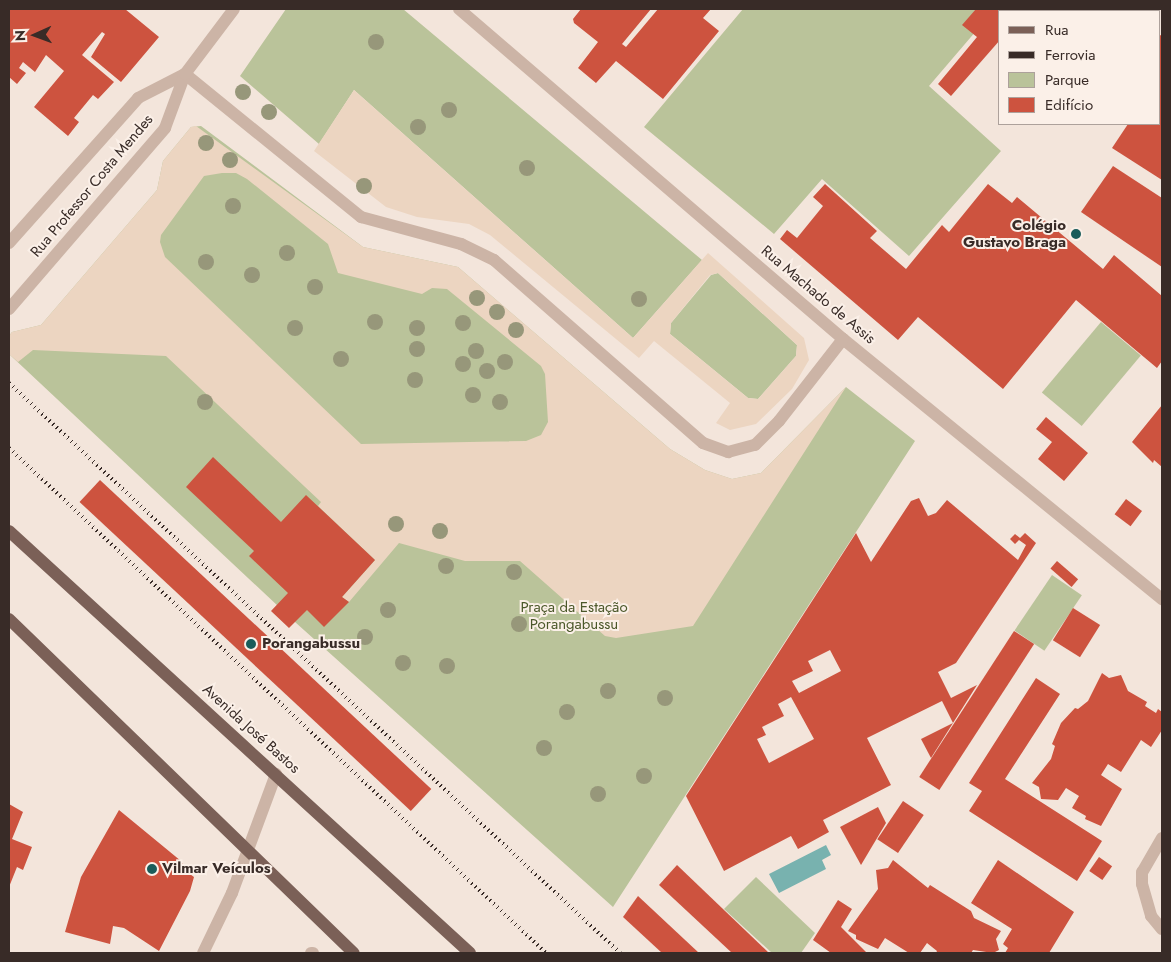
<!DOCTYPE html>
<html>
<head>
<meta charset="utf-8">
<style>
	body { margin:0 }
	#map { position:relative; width:1171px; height:962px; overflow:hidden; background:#f3e5db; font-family:Jost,sans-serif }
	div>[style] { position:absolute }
	.green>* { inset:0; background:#bac39a; transform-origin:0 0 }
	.plaza>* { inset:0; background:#ecd5c1 }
	.water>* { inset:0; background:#78b2af }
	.building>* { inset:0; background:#cd533f; transform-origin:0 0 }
	.minor>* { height:12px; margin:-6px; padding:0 6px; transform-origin:6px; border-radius:6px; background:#ccb4a6 }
	.tertiary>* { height:12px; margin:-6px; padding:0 6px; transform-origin:6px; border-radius:6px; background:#ccb4a6 }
	.primary>* { height:12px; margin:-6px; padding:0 6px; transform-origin:6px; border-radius:6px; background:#7b6057 }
	.rail>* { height:4px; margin-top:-2px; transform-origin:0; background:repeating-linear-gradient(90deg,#382b27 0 1px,transparent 0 5px) }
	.trees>* { width:16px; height:16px; margin:-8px; border-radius:50%; background:#97977a }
	.dots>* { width:14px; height:14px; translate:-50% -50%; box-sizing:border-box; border:2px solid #fbf0e8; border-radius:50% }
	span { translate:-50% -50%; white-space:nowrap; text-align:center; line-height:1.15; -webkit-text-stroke:4px #fbf0e8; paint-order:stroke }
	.street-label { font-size:15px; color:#382b27 }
	.poi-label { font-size:15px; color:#382b27; font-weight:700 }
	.right { translate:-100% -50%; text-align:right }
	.left { translate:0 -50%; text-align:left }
	.park-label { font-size:15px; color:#4b582a }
	.frame { position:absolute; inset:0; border:10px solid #382b27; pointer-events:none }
	.legend { position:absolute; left:998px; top:10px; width:162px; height:115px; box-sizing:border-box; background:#fbf0e8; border:1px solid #ada19b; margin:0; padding:6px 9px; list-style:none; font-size:15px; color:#382b27 }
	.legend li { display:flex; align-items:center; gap:10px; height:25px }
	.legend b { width:25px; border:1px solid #ada19b }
	.north { position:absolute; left:10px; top:10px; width:50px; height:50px; -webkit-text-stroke:4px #fbf0e8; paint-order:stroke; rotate:268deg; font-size:14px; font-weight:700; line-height:20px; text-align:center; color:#382b27 }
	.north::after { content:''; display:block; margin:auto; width:18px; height:22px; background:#382b27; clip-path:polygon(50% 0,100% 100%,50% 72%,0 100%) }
</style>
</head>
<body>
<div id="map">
	<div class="green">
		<i style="clip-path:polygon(286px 9px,403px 9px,702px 260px,633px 338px,354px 90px,319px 144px,240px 76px)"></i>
		<i style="clip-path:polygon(743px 9px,1033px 9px,994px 10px,929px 86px,1001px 151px,909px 256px,822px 179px,774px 234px,644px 127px)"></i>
		<i style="clip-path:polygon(201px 126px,363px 247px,458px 267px,670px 449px,705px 470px,732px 479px,761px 473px,846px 387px,915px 441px,613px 907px,295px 622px,9px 354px,9px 336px,12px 332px,41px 325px,157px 190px,163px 161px,191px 127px)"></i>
		<i style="clip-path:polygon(718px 273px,797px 345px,796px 356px,758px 399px,748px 398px,670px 334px,671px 323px,711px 275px)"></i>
		<i style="left:1101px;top:322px;width:52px;height:92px;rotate:40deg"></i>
		<i style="left:1052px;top:575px;width:36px;height:67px;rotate:34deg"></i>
		<i style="clip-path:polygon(756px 877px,815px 933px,801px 953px,772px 953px,724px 909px)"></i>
	</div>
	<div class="plaza">
		<i style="clip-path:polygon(evenodd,354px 90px,633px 338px,708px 253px,804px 338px,809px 360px,792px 389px,756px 424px,730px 430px,716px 423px,730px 403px,654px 341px,639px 358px,490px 235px,469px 224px,417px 217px,386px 207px,314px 151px,354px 90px,718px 273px,797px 345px,796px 356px,758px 399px,748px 398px,670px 334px,671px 323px,710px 275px,718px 273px)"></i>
		<i style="clip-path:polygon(evenodd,196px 126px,363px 247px,458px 267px,670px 449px,705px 470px,732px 479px,761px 473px,846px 387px,693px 626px,616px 638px,605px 636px,520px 561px,465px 561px,399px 543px,349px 602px,342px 597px,375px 560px,318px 506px,321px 502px,166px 356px,33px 350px,18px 362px,9px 354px,9px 336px,12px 332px,41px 325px,157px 190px,163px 161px,191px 127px,196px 126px,222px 173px,236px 173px,247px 179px,328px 244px,338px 273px,422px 294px,432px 288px,447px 289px,541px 366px,545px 374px,548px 422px,541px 435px,526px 441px,361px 444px,165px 257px,160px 242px,161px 235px,204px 176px,222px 173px)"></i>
	</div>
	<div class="water">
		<i style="clip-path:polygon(826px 845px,831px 855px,822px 860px,826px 869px,779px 893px,769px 874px)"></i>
	</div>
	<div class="building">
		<i style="clip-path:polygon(9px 9px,125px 9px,159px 37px,121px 82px,91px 57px,105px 34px,102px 32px,82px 55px,114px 82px,98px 99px,93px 95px,74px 118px,79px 122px,68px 136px,34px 107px,64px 71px,46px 55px,35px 72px,23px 62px,19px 68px,26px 73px,17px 84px,9px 77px)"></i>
		<i style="clip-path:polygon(581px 9px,651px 9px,622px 44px,626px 47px,658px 9px,711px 9px,703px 18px,719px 31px,663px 99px,616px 61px,596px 83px,578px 68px,598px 42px,574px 23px,573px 19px)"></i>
		<i style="clip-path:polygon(976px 9px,1024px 11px,1000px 11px,1000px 40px,951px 96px,938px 84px,977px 37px,962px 25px)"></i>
		<i style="clip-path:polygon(1037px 9px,1134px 9px,1035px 11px)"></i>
		<i style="clip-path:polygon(1160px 35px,1162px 36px,1162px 180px,1112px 148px,1128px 124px,1160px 124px)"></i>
		<i style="clip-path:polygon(1113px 166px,1162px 198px,1162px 267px,1081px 212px)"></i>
		<i style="clip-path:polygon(825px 184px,877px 231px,870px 238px,906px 269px,942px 225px,949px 232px,988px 184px,1012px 203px,1017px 197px,1103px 269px,1114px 255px,1162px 296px,1162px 361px,1157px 368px,1076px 300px,1003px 389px,918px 317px,898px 340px,780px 239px,787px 230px,797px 238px,823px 206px,813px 197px)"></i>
		<i style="clip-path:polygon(1162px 405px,1162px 467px,1154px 460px,1153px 463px,1132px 442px)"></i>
		<i style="clip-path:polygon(1046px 417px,1088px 453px,1064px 481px,1038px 459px,1052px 442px,1036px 429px)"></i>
		<i style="clip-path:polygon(213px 457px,281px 522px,306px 495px,375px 560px,342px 597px,349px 602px,324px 627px,307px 610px,289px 628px,271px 611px,288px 593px,249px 556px,254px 551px,186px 487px)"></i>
		<i style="left:100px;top:480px;width:453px;height:30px;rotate:43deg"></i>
		<i style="clip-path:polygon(evenodd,919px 498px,928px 516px,936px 513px,947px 500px,1018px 560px,1026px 545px,1019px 540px,1015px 544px,1010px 539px,1015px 534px,1020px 538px,1025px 533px,1036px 543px,956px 663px,938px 672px,951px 698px,977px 685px,953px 723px,942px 701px,867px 738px,891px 785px,823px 820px,829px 832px,798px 849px,791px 836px,724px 871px,686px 796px,856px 533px,871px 562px,911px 501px,919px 498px,830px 650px,841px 671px,799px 693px,792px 681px,813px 671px,808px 661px,830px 650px,919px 498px,791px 697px,814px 739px,769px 763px,757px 739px,766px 735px,762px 727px,784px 716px,778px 704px,791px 697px)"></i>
		<i style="left:1126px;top:499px;width:20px;height:19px;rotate:37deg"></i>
		<i style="left:1057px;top:561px;width:28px;height:10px;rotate:41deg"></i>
		<i style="left:1073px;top:608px;width:32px;height:38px;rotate:32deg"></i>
		<i style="left:1014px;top:631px;width:24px;height:174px;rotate:33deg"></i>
		<i style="clip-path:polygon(1102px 673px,1109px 678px,1121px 675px,1128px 691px,1147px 702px,1145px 706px,1156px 713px,1158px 709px,1162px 712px,1162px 730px,1151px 747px,1141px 740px,1121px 772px,1108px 764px,1101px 775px,1122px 789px,1101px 826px,1085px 819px,1086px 816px,1072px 808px,1079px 796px,1066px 788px,1058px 800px,1041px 799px,1039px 787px,1032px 783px,1051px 759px,1055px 746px,1052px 744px,1061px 723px,1075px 708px,1078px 709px,1088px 701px)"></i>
		<i style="clip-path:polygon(1036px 678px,1060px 694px,1005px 779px,1102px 841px,1077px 881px,969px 811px,982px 791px,969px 783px)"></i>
		<i style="clip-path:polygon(953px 723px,931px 758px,921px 739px)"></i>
		<i style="left:903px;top:801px;width:25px;height:46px;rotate:34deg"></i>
		<i style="clip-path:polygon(9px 804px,23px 812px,12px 839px,32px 847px,23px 870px,17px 867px,9px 887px)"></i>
		<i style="clip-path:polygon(878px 807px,886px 823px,861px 865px,840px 827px)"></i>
		<i style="clip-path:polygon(119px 810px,181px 861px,187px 872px,194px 877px,190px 891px,159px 951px,124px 928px,113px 926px,110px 944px,65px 932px,81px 877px)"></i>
		<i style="left:1099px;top:857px;width:16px;height:17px;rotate:35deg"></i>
		<i style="clip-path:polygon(893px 860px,928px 888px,930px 885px,971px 911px,974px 918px,1001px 931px,996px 939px,999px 950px,993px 953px,973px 950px,971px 953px,936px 953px,937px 951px,927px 943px,920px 953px,909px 953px,885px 938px,878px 949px,856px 939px,856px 935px,848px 931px,878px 889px,876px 870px,888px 868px)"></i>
		<i style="clip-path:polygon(998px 860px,1074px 912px,1049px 953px,1005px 953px,1008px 948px,1003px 944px,1012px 929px,971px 903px)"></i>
		<i style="clip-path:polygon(677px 865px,769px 953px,732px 953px,659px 885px)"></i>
		<i style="clip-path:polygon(638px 896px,699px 953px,662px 953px,623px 917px)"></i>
		<i style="clip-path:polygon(838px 900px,852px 909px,841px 927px,867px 953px,831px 953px,813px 940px)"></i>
	</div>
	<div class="minor">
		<i style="left:459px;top:9px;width:506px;rotate:40.67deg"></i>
		<i style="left:843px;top:339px;width:412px;rotate:39.2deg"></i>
		<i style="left:185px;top:74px;width:227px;rotate:39.1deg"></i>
		<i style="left:361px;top:217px;width:104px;rotate:15.1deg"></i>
		<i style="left:461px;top:244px;width:37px;rotate:26deg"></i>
		<i style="left:494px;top:260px;width:278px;rotate:41.2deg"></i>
		<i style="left:703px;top:443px;width:27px;rotate:20deg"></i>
		<i style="left:728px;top:452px;width:28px;rotate:-15deg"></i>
		<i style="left:755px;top:445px;width:34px;rotate:-45deg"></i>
		<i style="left:779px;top:421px;width:104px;rotate:-52deg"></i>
		<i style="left:1162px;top:838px;width:39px;rotate:120deg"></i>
		<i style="left:1142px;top:872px;width:12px;rotate:90deg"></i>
		<i style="left:1142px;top:884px;width:33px;rotate:74deg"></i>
		<i style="left:1151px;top:916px;width:17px;rotate:50deg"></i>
	</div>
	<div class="tertiary">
		<i style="left:9px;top:243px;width:194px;rotate:-48.3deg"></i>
		<i style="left:138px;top:98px;width:53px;rotate:-27.1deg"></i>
		<i style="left:9px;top:309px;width:239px;rotate:-49.2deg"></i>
		<i style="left:165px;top:128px;width:58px;rotate:-69.7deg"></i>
		<i style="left:185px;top:74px;width:81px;rotate:-53deg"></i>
		<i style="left:203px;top:953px;width:67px;rotate:-64.2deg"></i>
		<i style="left:232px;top:893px;width:127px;rotate:-69.7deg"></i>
		<i style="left:311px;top:953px;width:2px"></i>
	</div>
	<div class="primary">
		<i style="left:9px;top:531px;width:625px;rotate:42.47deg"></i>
		<i style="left:9px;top:619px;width:480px;rotate:44.1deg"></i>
	</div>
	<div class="rail">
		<i style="left:9px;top:383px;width:836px;rotate:43.01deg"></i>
		<i style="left:9px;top:448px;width:737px;rotate:43.24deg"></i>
	</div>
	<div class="trees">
		<i style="left:376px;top:42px"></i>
		<i style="left:243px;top:92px"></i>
		<i style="left:449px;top:110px"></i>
		<i style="left:269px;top:112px"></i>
		<i style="left:418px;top:127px"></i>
		<i style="left:206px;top:143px"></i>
		<i style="left:230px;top:160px"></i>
		<i style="left:527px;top:168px"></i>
		<i style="left:364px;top:186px"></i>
		<i style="left:233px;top:206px"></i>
		<i style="left:287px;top:253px"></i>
		<i style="left:206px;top:262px"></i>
		<i style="left:252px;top:275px"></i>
		<i style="left:315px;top:287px"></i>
		<i style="left:477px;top:298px"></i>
		<i style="left:639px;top:299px"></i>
		<i style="left:497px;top:312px"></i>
		<i style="left:375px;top:322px"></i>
		<i style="left:463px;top:323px"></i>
		<i style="left:295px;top:328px"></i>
		<i style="left:417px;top:328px"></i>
		<i style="left:516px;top:330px"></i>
		<i style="left:417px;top:349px"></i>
		<i style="left:476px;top:351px"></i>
		<i style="left:341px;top:359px"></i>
		<i style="left:505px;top:362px"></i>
		<i style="left:463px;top:364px"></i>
		<i style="left:487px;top:371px"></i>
		<i style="left:415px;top:380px"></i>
		<i style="left:473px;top:395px"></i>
		<i style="left:205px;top:402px"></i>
		<i style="left:500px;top:402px"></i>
		<i style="left:396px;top:524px"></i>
		<i style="left:440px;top:531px"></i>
		<i style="left:446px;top:566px"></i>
		<i style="left:514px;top:572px"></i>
		<i style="left:388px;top:610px"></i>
		<i style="left:519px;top:624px"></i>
		<i style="left:365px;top:637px"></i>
		<i style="left:403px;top:663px"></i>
		<i style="left:447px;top:666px"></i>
		<i style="left:608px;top:691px"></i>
		<i style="left:665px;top:698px"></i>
		<i style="left:567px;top:712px"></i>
		<i style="left:544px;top:748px"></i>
		<i style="left:644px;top:776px"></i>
		<i style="left:598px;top:794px"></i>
	</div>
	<div class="dots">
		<i style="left:1076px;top:234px;background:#1a5c5a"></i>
		<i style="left:251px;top:644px;background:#1a5c5a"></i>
		<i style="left:152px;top:869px;background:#1a5c5a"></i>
	</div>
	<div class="street-label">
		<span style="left:92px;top:186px;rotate:-50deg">Rua Professor Costa Mendes</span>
		<span style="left:818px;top:295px;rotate:40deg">Rua Machado de Assis</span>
		<span style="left:251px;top:729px;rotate:42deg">Avenida José Bastos</span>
	</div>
	<div class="poi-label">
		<span class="right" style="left:1066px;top:234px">Colégio<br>Gustavo Braga</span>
		<span class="left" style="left:262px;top:644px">Porangabussu</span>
		<span class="left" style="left:162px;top:869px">Vilmar Veículos</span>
	</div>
	<div class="park-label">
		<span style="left:574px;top:616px">Praça da Estação<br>Porangabussu</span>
	</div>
	<div class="frame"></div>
	<ul class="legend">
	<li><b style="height:6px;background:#7b6057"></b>Rua</li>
	<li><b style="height:6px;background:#382b27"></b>Ferrovia</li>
	<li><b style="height:14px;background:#bac39a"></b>Parque</li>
	<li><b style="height:14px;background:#cd533f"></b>Edifício</li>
	</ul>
	<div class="north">N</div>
</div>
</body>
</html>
